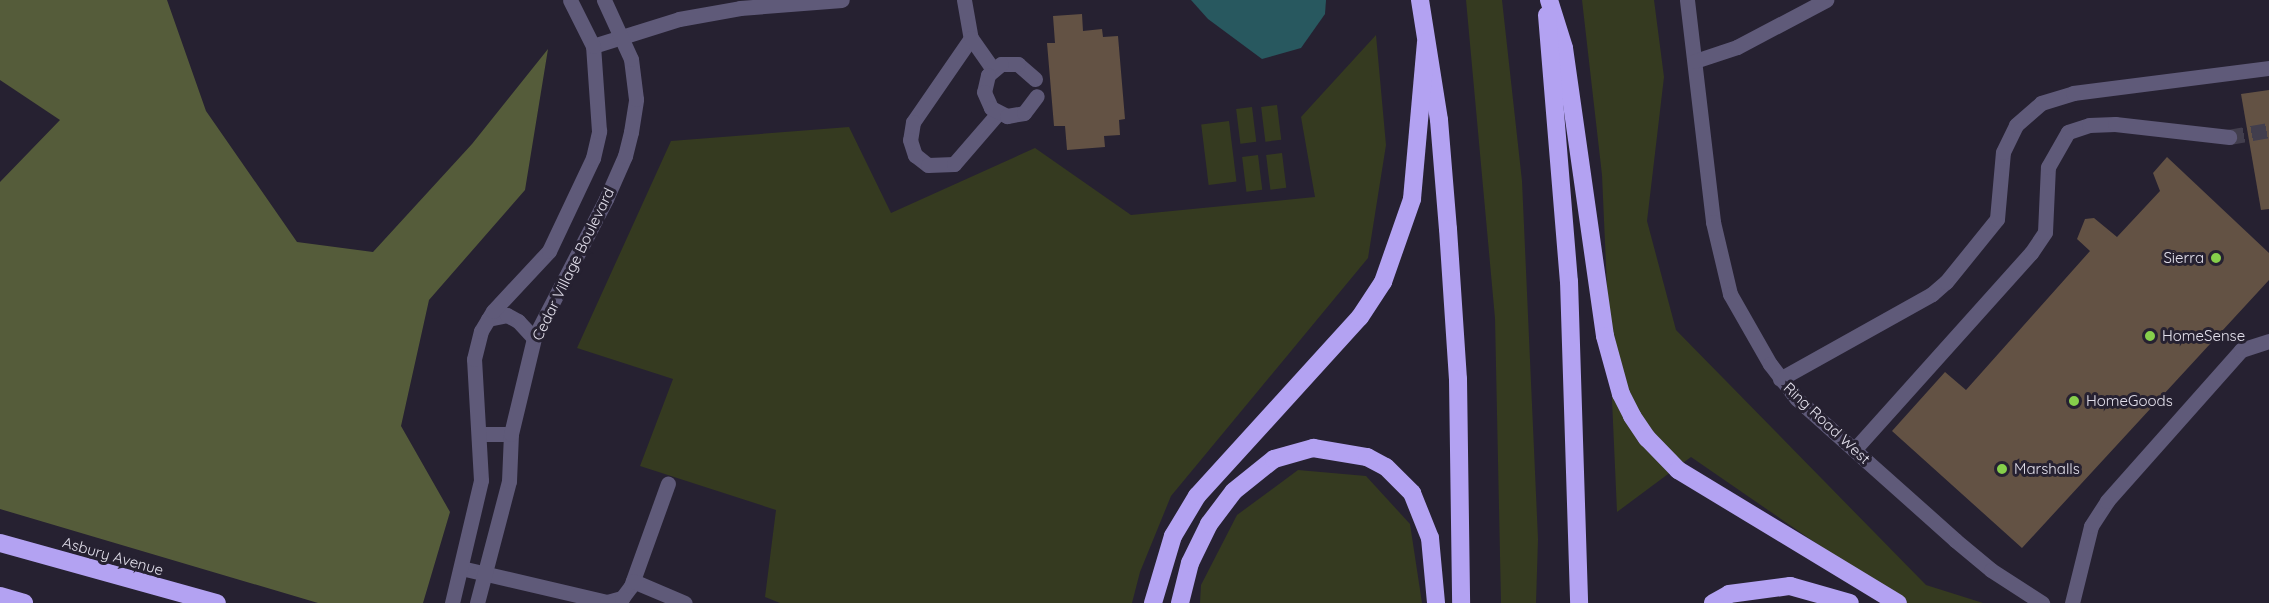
<!DOCTYPE html>
<html>
<head>
<meta charset="utf-8">
<style>
	body { margin:0 }
	#map { position:relative; width:2269px; height:603px; overflow:hidden; background:#262131; font-family:Quicksand,sans-serif }
	div>[style] { position:absolute }
	.green>* { inset:0; background:#353a20; transform-origin:0 0 }
	.forest>* { inset:0; background:#555c3a }
	.water>* { inset:0; background:#28585f }
	.building>* { inset:0; background:#635244 }
	.minor-tunnel>* { height:15px; margin-top:-7.5px; transform-origin:0; background:repeating-linear-gradient(90deg,#423e4d 0 15px,transparent 0 23px) }
	.minor>* { height:15px; margin:-7.5px; padding:0 7.5px; transform-origin:7.5px; border-radius:7.5px; background:#5f5a79 }
	.highway>* { height:18px; margin:-9px; padding:0 9px; transform-origin:9px; border-radius:9px; background:#b3a2f2 }
	.dots>* { width:16px; height:16px; translate:-50% -50%; box-sizing:border-box; border:3px solid #262131; border-radius:50% }
	span { translate:-50% -50%; white-space:nowrap; text-align:center; line-height:1.15; -webkit-text-stroke:6px #262131; paint-order:stroke }
	.poi-label { font-size:15px; color:#e3e0ec }
	.right { translate:-100% -50%; text-align:right }
	.left { translate:0 -50%; text-align:left }
	.street-label { font-size:15px; color:#e3e0ec }
</style>
</head>
<body>
<div id="map">
	<div class="green">
		<i style="clip-path:polygon(1466px 0,1502px 0,1522px 181px,1538px 539px,1536px 603px,1501px 603px,1495px 318px)"></i>
		<i style="clip-path:polygon(1582px 0,1654px 0,1664px 77px,1647px 221px,1676px 330px,1926px 585px,1983px 603px,1903px 603px,1691px 457px,1617px 512px,1602px 175px)"></i>
		<i style="clip-path:polygon(1376px 35px,1386px 145px,1368px 258px,1171px 496px,1140px 572px,1132px 603px,780px 603px,765px 597px,776px 510px,640px 466px,673px 379px,577px 348px,671px 141px,849px 127px,891px 213px,1035px 148px,1131px 215px,1315px 197px,1301px 117px)"></i>
		<i style="left:1277px;top:105px;width:35px;height:16px;rotate:83deg"></i>
		<i style="left:1252px;top:107px;width:35px;height:16px;rotate:83deg"></i>
		<i style="left:1229px;top:121px;width:61px;height:28px;rotate:83deg"></i>
		<i style="left:1282px;top:153px;width:35px;height:16px;rotate:83deg"></i>
		<i style="left:1258px;top:155px;width:35px;height:16px;rotate:83deg"></i>
		<i style="clip-path:polygon(1298px 470px,1366px 476px,1410px 524px,1422px 603px,1200px 603px,1201px 585px,1237px 515px)"></i>
	</div>
	<div class="forest">
		<i style="clip-path:polygon(0 0,167px 0,206px 111px,297px 242px,373px 252px,472px 144px,548px 49px,525px 190px,429px 300px,401px 426px,450px 512px,423px 603px,318px 603px,0 509px,0 182px,60px 120px,0 80px)"></i>
	</div>
	<div class="water">
		<i style="clip-path:polygon(1191px 0,1326px 0,1325px 14px,1301px 48px,1262px 59px,1208px 19px)"></i>
	</div>
	<div class="building">
		<i style="clip-path:polygon(1082px 14px,1083px 31px,1102px 29px,1103px 37px,1118px 36px,1125px 119px,1119px 120px,1120px 135px,1104px 136px,1105px 147px,1067px 150px,1065px 126px,1054px 126px,1047px 43px,1055px 43px,1053px 16px)"></i>
		<i style="clip-path:polygon(2269px 90px,2269px 209px,2261px 210px,2241px 94px)"></i>
		<i style="clip-path:polygon(2167px 157px,2269px 253px,2269px 280px,2022px 548px,1892px 431px,1945px 372px,1966px 390px,2090px 251px,2077px 239px,2085px 219px,2094px 218px,2117px 237px,2160px 191px,2153px 173px)"></i>
	</div>
	<div class="minor-tunnel">
		<i style="left:2229px;top:137px;width:41px;rotate:-9.9deg"></i>
	</div>
	<div class="minor">
		<i style="left:964px;top:0;width:39px;rotate:80deg"></i>
		<i style="left:971px;top:38px;width:102px;rotate:124.6deg"></i>
		<i style="left:913px;top:122px;width:18px;rotate:99deg"></i>
		<i style="left:910px;top:140px;width:16px;rotate:72deg"></i>
		<i style="left:915px;top:155px;width:16px;rotate:38deg"></i>
		<i style="left:928px;top:165px;width:26px;rotate:-2deg"></i>
		<i style="left:954px;top:164px;width:67px;rotate:-49.2deg"></i>
		<i style="left:1687px;top:0;width:224px;rotate:83.3deg"></i>
		<i style="left:1713px;top:222px;width:74px;rotate:76.7deg"></i>
		<i style="left:1730px;top:294px;width:81px;rotate:60.3deg"></i>
		<i style="left:1770px;top:364px;width:44px;rotate:52.4deg"></i>
		<i style="left:1797px;top:399px;width:212px;rotate:41.7deg"></i>
		<i style="left:1955px;top:540px;width:47px;rotate:39.8deg"></i>
		<i style="left:1991px;top:570px;width:61px;rotate:32.9deg"></i>
		<i style="left:971px;top:38px;width:38px;rotate:55deg"></i>
		<i style="left:593px;top:46px;width:90px;rotate:-17.4deg"></i>
		<i style="left:679px;top:19px;width:62px;rotate:-10.2deg"></i>
		<i style="left:740px;top:8px;width:102px;rotate:-4.5deg"></i>
		<i style="left:1695px;top:61px;width:44px;rotate:-18.4deg"></i>
		<i style="left:1737px;top:47px;width:101px;rotate:-27.8deg"></i>
		<i style="left:1035px;top:79px;width:23px;rotate:-139deg"></i>
		<i style="left:1018px;top:64px;width:17px;rotate:180deg"></i>
		<i style="left:1001px;top:64px;width:17px;rotate:140deg"></i>
		<i style="left:988px;top:75px;width:17px;rotate:103deg"></i>
		<i style="left:984px;top:92px;width:17px;rotate:66deg"></i>
		<i style="left:991px;top:108px;width:18px;rotate:27deg"></i>
		<i style="left:1007px;top:116px;width:17px;rotate:-10deg"></i>
		<i style="left:1024px;top:113px;width:21px;rotate:-53deg"></i>
		<i style="left:488px;top:319px;width:19px;rotate:-12deg"></i>
		<i style="left:507px;top:315px;width:13px;rotate:29deg"></i>
		<i style="left:518px;top:321px;width:23px;rotate:47deg"></i>
		<i style="left:1780px;top:379px;width:174px;rotate:-29.2deg"></i>
		<i style="left:1932px;top:294px;width:18px;rotate:-41deg"></i>
		<i style="left:1946px;top:282px;width:81px;rotate:-51deg"></i>
		<i style="left:1997px;top:219px;width:67px;rotate:-84.9deg"></i>
		<i style="left:2003px;top:152px;width:30px;rotate:-64deg"></i>
		<i style="left:2016px;top:125px;width:33px;rotate:-41deg"></i>
		<i style="left:2041px;top:103px;width:34px;rotate:-17deg"></i>
		<i style="left:2073px;top:93px;width:198px;rotate:-7.3deg"></i>
		<i style="left:479px;top:434px;width:32px"></i>
		<i style="left:1854px;top:450px;width:265px;rotate:-48.1deg"></i>
		<i style="left:2031px;top:253px;width:25px;rotate:-56deg"></i>
		<i style="left:2045px;top:232px;width:65px;rotate:-87.4deg"></i>
		<i style="left:2048px;top:167px;width:40px;rotate:-60.3deg"></i>
		<i style="left:2068px;top:132px;width:22px;rotate:-18deg"></i>
		<i style="left:2089px;top:125px;width:26px;rotate:-2deg"></i>
		<i style="left:2115px;top:124px;width:115px;rotate:6.5deg"></i>
		<i style="left:461px;top:568px;width:150px;rotate:13.1deg"></i>
		<i style="left:607px;top:602px;width:16px;rotate:-15deg"></i>
		<i style="left:622px;top:598px;width:15px;rotate:-53deg"></i>
		<i style="left:631px;top:586px;width:109px;rotate:-70.2deg"></i>
		<i style="left:633px;top:581px;width:56px;rotate:22.9deg"></i>
		<i style="left:452px;top:603px;width:126px;rotate:-76.7deg"></i>
		<i style="left:481px;top:480px;width:121px;rotate:-93.3deg"></i>
		<i style="left:474px;top:359px;width:29px;rotate:-76deg"></i>
		<i style="left:481px;top:331px;width:23px;rotate:-59deg"></i>
		<i style="left:493px;top:311px;width:82px;rotate:-47deg"></i>
		<i style="left:549px;top:251px;width:103px;rotate:-64.7deg"></i>
		<i style="left:593px;top:158px;width:28px;rotate:-77deg"></i>
		<i style="left:599px;top:131px;width:85px;rotate:-94deg"></i>
		<i style="left:593px;top:46px;width:51px;rotate:-116.6deg"></i>
		<i style="left:477px;top:603px;width:126px;rotate:-75.3deg"></i>
		<i style="left:509px;top:481px;width:47px;rotate:-87.6deg"></i>
		<i style="left:511px;top:434px;width:99px;rotate:-76.5deg"></i>
		<i style="left:534px;top:338px;width:157px;rotate:-62.6deg"></i>
		<i style="left:606px;top:199px;width:47px;rotate:-66.2deg"></i>
		<i style="left:625px;top:156px;width:25px;rotate:-76deg"></i>
		<i style="left:631px;top:132px;width:33px;rotate:-81deg"></i>
		<i style="left:636px;top:99px;width:40px;rotate:-97.1deg"></i>
		<i style="left:631px;top:59px;width:65px;rotate:-114.6deg"></i>
		<i style="left:2072px;top:603px;width:79px;rotate:-76.1deg"></i>
		<i style="left:2091px;top:526px;width:30px;rotate:-57deg"></i>
		<i style="left:2107px;top:501px;width:202px;rotate:-48.4deg"></i>
		<i style="left:2241px;top:350px;width:29px;rotate:-18deg"></i>
	</div>
	<div class="highway">
		<i style="left:1420px;top:0;width:121px;rotate:81deg"></i>
		<i style="left:1439px;top:120px;width:109px;rotate:85.3deg"></i>
		<i style="left:1448px;top:229px;width:150px;rotate:86.2deg"></i>
		<i style="left:1458px;top:379px;width:224px;rotate:89.2deg"></i>
		<i style="left:1549px;top:0;width:50px;rotate:72.6deg"></i>
		<i style="left:1564px;top:48px;width:291px;rotate:81.9deg"></i>
		<i style="left:1605px;top:336px;width:60px;rotate:74.6deg"></i>
		<i style="left:1621px;top:394px;width:25px;rotate:63deg"></i>
		<i style="left:1632px;top:416px;width:27px;rotate:56deg"></i>
		<i style="left:1647px;top:438px;width:45px;rotate:45.9deg"></i>
		<i style="left:1678px;top:470px;width:257px;rotate:31.2deg"></i>
		<i style="left:1547px;top:15px;width:267px;rotate:85.3deg"></i>
		<i style="left:1569px;top:281px;width:322px;rotate:88.2deg"></i>
		<i style="left:0;top:543px;width:225px;rotate:15.5deg"></i>
		<i style="left:0;top:596px;width:25px;rotate:16deg"></i>
		<i style="left:1153px;top:603px;width:70px;rotate:-73.4deg"></i>
		<i style="left:1173px;top:536px;width:47px;rotate:-59deg"></i>
		<i style="left:1197px;top:496px;width:242px;rotate:-47.7deg"></i>
		<i style="left:1360px;top:317px;width:42px;rotate:-56.7deg"></i>
		<i style="left:1383px;top:282px;width:88px;rotate:-70.7deg"></i>
		<i style="left:1412px;top:199px;width:157px;rotate:-84.9deg"></i>
		<i style="left:1180px;top:603px;width:41px;rotate:-76deg"></i>
		<i style="left:1190px;top:563px;width:43px;rotate:-64deg"></i>
		<i style="left:1209px;top:524px;width:41px;rotate:-52.9deg"></i>
		<i style="left:1234px;top:491px;width:51px;rotate:-38.7deg"></i>
		<i style="left:1274px;top:459px;width:41px;rotate:-15.8deg"></i>
		<i style="left:1313px;top:448px;width:55px;rotate:9.5deg"></i>
		<i style="left:1367px;top:457px;width:21px;rotate:28deg"></i>
		<i style="left:1386px;top:467px;width:37px;rotate:45deg"></i>
		<i style="left:1412px;top:493px;width:48px;rotate:68.2deg"></i>
		<i style="left:1430px;top:538px;width:65px;rotate:84.7deg"></i>
		<i style="left:1713px;top:603px;width:18px;rotate:-29deg"></i>
		<i style="left:1729px;top:594px;width:62px;rotate:-7.5deg"></i>
		<i style="left:1790px;top:586px;width:62px;rotate:15.8deg"></i>
	</div>
	<div class="dots">
		<i style="left:2216px;top:258px;background:#86cf4b"></i>
		<i style="left:2150px;top:336px;background:#86cf4b"></i>
		<i style="left:2074px;top:401px;background:#86cf4b"></i>
		<i style="left:2002px;top:469px;background:#86cf4b"></i>
	</div>
	<div class="poi-label">
		<span class="right" style="left:2204px;top:258px">Sierra</span>
		<span class="left" style="left:2162px;top:336px">HomeSense</span>
		<span class="left" style="left:2086px;top:401px">HomeGoods</span>
		<span class="left" style="left:2014px;top:469px">Marshalls</span>
	</div>
	<div class="street-label">
		<span style="left:573px;top:264px;rotate:-64deg">Cedar Village Boulevard</span>
		<span style="left:1827px;top:423px;rotate:43deg">Ring Road West</span>
		<span style="left:113px;top:556px;rotate:16deg">Asbury Avenue</span>
	</div>
</div>
</body>
</html>
